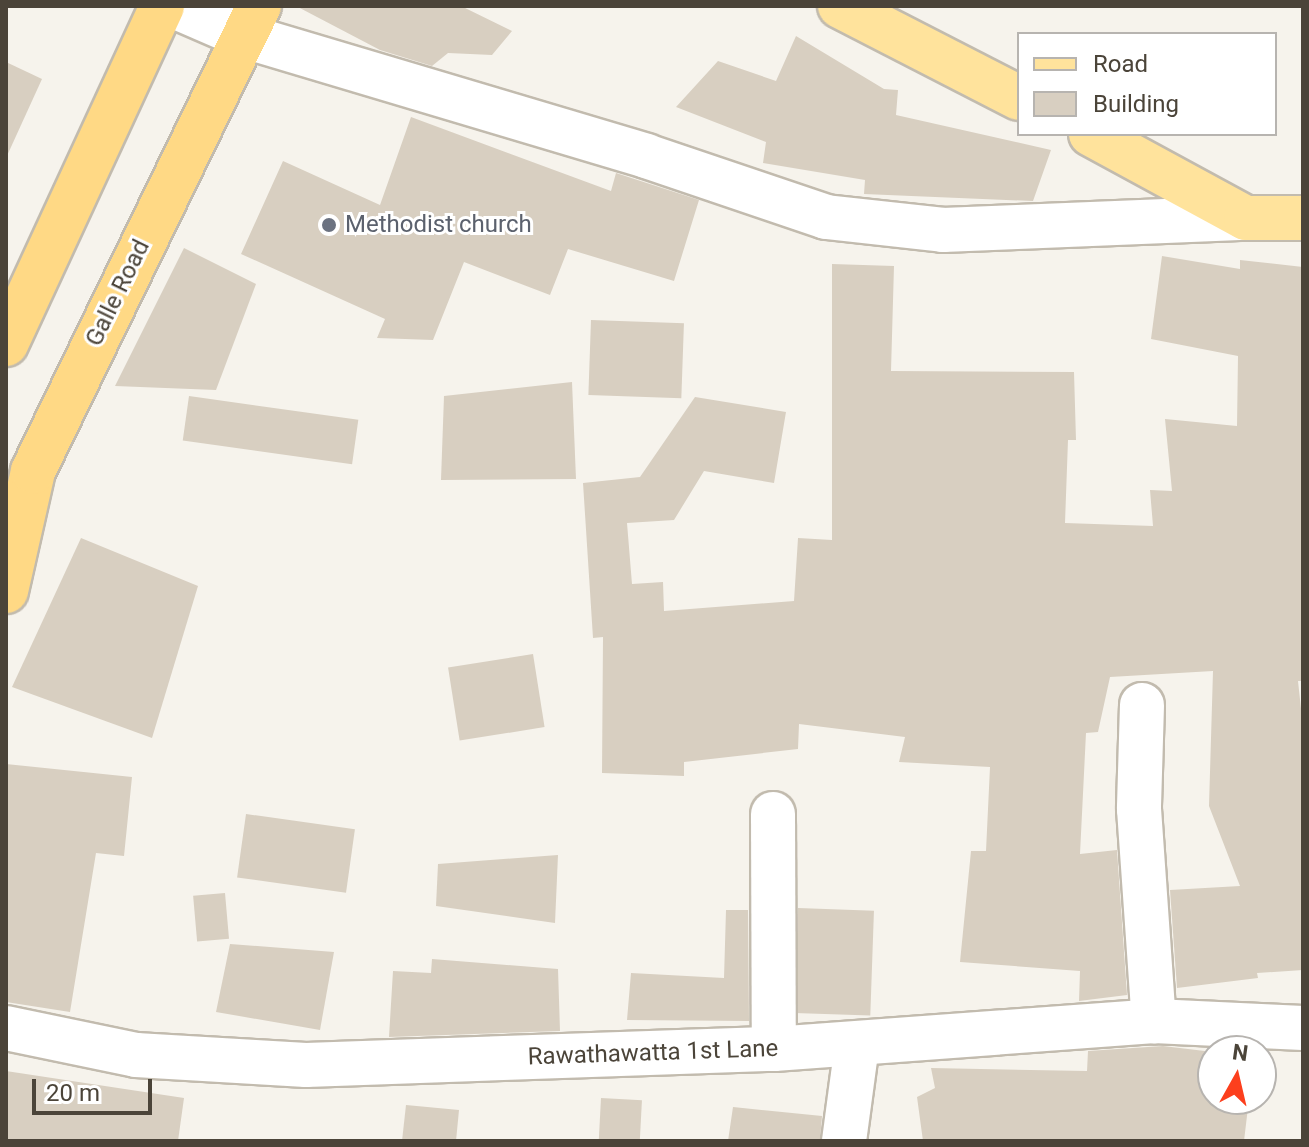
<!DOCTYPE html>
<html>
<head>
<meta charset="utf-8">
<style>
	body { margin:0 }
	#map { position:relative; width:1309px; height:1147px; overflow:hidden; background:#f6f3ec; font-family:Roboto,sans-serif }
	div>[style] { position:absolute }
	.building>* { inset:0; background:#d8cfc1; transform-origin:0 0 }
	.roads { filter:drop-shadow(2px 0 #c2bbae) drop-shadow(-2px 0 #c2bbae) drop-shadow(0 2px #c2bbae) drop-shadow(0 -2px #c2bbae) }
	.minor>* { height:44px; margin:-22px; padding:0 22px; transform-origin:22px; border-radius:22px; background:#fff }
	.primary>* { height:44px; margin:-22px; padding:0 22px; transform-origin:22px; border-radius:22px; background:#ffe39c }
	.trunk>* { height:44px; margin:-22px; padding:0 22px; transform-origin:22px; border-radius:22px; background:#ffd985 }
	.dots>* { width:22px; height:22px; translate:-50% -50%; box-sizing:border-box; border:4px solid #fff; border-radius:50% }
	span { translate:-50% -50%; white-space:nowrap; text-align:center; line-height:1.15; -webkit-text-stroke:6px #fff; paint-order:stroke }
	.worship-label { font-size:24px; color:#5b616d }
	.left { translate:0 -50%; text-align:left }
	.street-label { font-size:24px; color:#4b4439 }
	.frame { position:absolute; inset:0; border:8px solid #4b4439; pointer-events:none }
	.legend { position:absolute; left:1017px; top:32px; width:260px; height:104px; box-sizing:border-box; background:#fff; border:2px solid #b7b4b0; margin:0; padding:10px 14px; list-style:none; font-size:24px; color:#4b4439 }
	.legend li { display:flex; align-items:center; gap:16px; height:40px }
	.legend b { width:40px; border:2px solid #b7b4b0 }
	.north { position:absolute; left:1197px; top:1035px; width:80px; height:80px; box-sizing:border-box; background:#fff; border:2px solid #b7b4b0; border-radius:50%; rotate:8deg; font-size:22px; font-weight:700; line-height:32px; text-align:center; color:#4b4439 }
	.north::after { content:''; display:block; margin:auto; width:28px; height:36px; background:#fc3f1d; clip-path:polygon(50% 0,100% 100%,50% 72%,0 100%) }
	.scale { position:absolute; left:32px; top:1079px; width:120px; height:36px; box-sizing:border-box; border:4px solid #4b4439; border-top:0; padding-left:10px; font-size:24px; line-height:28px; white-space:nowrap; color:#4b4439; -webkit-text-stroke:6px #fff; paint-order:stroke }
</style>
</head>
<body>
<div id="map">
	<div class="building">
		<i style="clip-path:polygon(296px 6px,461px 6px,512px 31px,492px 55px,448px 53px,432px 66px,380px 50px)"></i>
		<i style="clip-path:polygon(796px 36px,884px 89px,898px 90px,896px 115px,1051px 150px,1033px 201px,864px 194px,865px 180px,763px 163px,766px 142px,676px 107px,718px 61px,776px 81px)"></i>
		<i style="clip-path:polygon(6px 62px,42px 79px,6px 158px)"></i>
		<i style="clip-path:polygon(411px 117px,611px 191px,616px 173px,699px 200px,674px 281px,568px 249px,550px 295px,464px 262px,433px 340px,377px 338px,385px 319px,241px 254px,283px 161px,380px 205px)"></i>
		<i style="clip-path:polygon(184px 248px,256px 284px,216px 390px,115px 386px)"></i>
		<i style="clip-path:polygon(1162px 256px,1240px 269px,1240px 260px,1303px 267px,1303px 681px,1298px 681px,1303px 727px,1303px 970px,1257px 973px,1258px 978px,1177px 988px,1170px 890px,1240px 886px,1209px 806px,1213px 671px,1110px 677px,1098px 732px,1086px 733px,1080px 854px,1117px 850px,1127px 995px,1079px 1001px,1080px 971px,960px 962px,971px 851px,986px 851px,990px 767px,899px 762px,905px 737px,799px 724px,798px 749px,684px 762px,684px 776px,602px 773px,603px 637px,593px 638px,583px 483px,640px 477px,695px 397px,786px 412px,774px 483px,704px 471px,674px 520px,627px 523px,632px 584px,663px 582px,664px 611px,794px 601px,798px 538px,832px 540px,832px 264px,894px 266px,891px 371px,1074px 372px,1076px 440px,1068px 440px,1065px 523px,1153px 526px,1150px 490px,1172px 491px,1165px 419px,1237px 426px,1238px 356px,1151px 339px)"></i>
		<i style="left:591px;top:320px;width:93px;height:75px;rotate:2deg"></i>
		<i style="clip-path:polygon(572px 382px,576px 479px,441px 480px,444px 396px)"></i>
		<i style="left:189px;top:396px;width:171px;height:45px;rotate:8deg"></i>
		<i style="clip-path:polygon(81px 538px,198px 586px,152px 738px,12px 687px)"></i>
		<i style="left:533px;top:654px;width:74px;height:86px;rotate:81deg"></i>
		<i style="clip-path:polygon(6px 764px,132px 777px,124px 856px,96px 853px,70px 1012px,6px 1002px)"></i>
		<i style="left:246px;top:814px;width:110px;height:64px;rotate:8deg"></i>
		<i style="clip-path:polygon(558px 855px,555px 923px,436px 906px,438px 864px)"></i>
		<i style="left:225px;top:893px;width:46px;height:32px;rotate:85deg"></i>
		<i style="left:798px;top:908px;width:76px;height:105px;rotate:2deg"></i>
		<i style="clip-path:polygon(726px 910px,748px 910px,749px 1021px,627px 1020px,631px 973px,724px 978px)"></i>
		<i style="clip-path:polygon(230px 944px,334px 952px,320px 1030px,216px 1012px)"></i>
		<i style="clip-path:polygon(432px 959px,558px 969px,560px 1031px,389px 1037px,393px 971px,431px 973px)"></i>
		<i style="clip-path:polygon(1163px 1046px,1213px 1052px,1213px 1099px,1249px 1099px,1244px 1141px,923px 1141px,917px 1097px,935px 1088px,931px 1068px,1087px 1071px,1088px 1051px)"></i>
		<i style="clip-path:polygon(6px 1071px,184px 1098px,178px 1141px,6px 1141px)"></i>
		<i style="left:601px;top:1098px;width:41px;height:43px;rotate:3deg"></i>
		<i style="clip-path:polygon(406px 1105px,459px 1110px,456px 1141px,402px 1141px)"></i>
		<i style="clip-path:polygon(733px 1107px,822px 1116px,820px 1141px,728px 1141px)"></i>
	</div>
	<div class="roads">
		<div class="minor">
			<i style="left:174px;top:6px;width:73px;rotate:23.4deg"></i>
			<i style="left:241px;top:35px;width:423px;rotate:16.6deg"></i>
			<i style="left:646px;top:156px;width:190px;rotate:18.7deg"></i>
			<i style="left:826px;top:217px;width:118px;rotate:6.3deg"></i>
			<i style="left:943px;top:230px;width:303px;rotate:-2.3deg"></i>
			<i style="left:1142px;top:705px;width:104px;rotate:91.7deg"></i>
			<i style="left:1139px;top:809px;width:213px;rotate:86deg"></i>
			<i style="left:773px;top:814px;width:235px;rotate:89.8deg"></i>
			<i style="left:6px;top:1028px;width:133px;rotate:11.7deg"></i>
			<i style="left:136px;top:1055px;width:170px;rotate:3.4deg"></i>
			<i style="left:306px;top:1065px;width:468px;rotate:-2deg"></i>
			<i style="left:774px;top:1049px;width:381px;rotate:-4.2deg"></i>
			<i style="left:1154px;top:1021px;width:149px;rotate:2.7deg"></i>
			<i style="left:844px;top:1141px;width:97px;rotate:-82.3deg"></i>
		</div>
		<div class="primary">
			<i style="left:840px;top:6px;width:201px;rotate:27.2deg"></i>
			<i style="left:1091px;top:134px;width:176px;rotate:28.5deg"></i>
			<i style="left:1246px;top:218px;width:57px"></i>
		</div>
		<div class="trunk">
			<i style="left:6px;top:344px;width:372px;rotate:-65.2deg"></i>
			<i style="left:6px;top:591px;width:123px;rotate:-77.3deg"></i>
			<i style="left:33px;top:471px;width:517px;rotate:-64.08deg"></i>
		</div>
	</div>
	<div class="dots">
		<i style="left:329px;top:225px;background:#6b7280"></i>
	</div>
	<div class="worship-label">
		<span class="left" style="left:345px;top:225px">Methodist church</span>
	</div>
	<div class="street-label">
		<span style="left:118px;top:293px;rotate:-64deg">Galle Road</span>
		<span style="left:653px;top:1053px;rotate:-2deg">Rawathawatta 1st Lane</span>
	</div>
	<div class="frame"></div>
	<ul class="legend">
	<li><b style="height:10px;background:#ffe39c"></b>Road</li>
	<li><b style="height:22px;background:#d8cfc1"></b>Building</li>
	</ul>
	<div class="north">N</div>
	<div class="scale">20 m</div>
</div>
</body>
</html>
